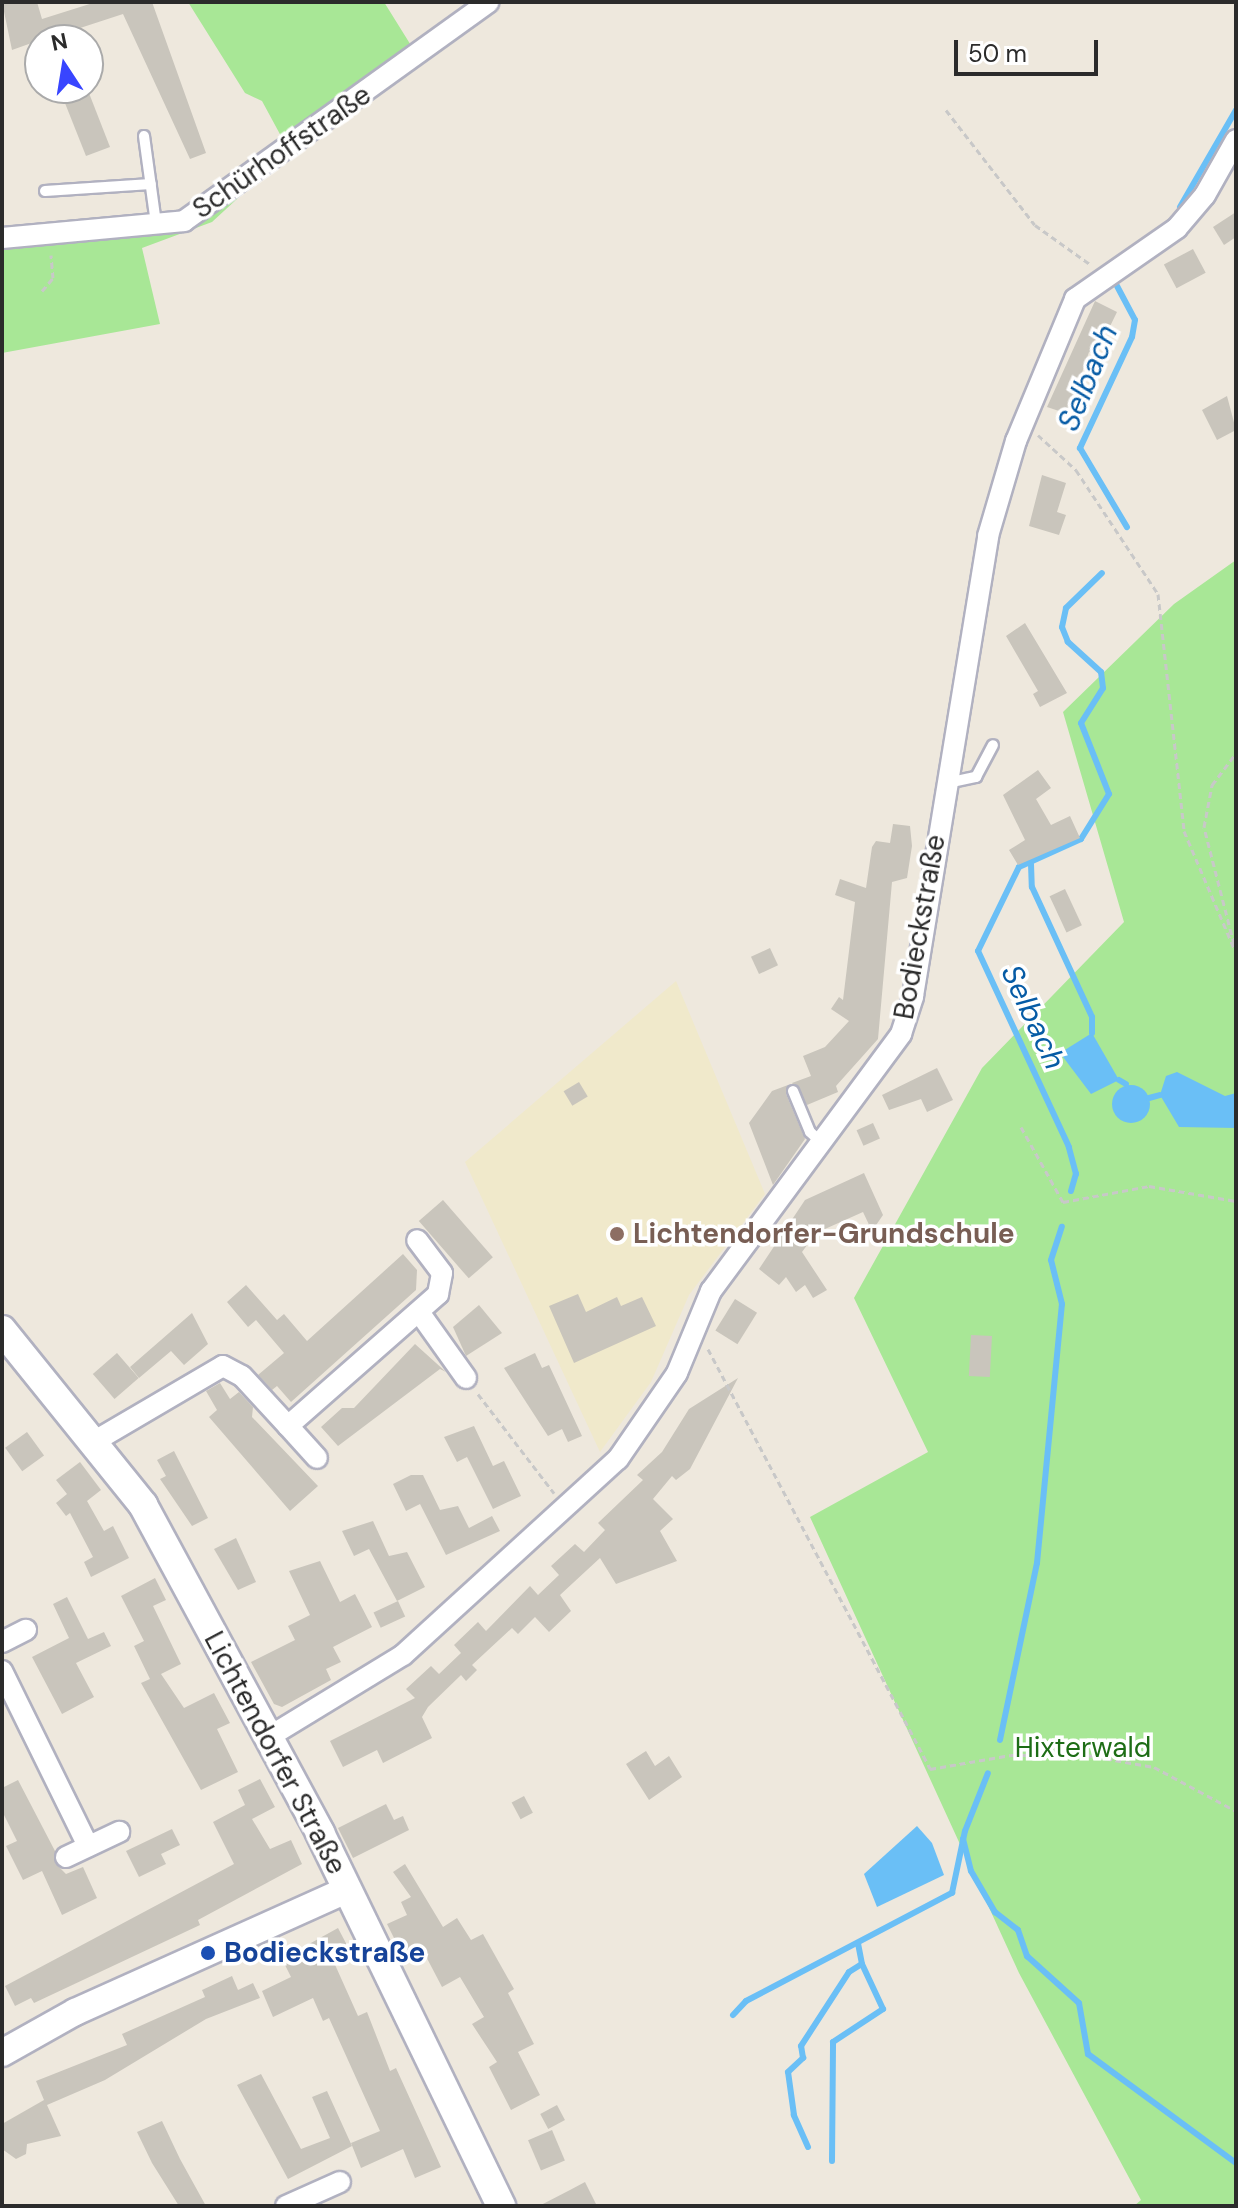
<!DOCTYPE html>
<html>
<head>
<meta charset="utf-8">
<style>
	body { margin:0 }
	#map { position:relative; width:1238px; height:2208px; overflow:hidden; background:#eee8dd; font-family:"DM Sans",sans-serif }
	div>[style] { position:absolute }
	.education>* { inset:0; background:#f0e9cb }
	.green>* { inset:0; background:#a8e796 }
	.water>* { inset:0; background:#6abff6 }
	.round { border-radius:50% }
	.stream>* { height:6px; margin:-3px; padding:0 3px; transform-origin:3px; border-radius:3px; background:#6abff6 }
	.building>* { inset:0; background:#c9c5bc; transform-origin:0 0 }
	.path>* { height:3px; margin-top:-1.5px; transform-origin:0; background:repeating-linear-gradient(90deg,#c8c8c8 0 6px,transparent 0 10px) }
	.roads { filter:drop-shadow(2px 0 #b1b1c0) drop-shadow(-2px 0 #b1b1c0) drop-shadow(0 2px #b1b1c0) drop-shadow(0 -2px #b1b1c0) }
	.service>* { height:10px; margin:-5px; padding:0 5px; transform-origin:5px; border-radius:5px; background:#fff }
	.minor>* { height:20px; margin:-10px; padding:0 10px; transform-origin:10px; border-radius:10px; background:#fff }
	.tertiary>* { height:26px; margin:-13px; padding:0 13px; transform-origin:13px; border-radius:13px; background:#fff }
	.secondary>* { height:28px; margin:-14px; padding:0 14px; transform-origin:14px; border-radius:14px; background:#fff }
	.dots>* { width:22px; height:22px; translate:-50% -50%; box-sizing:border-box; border:4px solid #fff; border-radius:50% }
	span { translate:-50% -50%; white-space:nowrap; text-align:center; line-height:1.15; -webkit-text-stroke:7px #fff; paint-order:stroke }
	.street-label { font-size:28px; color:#2b2b2b }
	.education-label { font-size:28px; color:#785e54; font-weight:700 }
	.left { translate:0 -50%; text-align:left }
	.park-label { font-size:28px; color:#1e6d16 }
	.transit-label { font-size:28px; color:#164399; font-weight:700 }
	.water-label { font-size:30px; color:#065ba5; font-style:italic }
	.frame { position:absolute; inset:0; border:4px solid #2b2b2b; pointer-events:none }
	.north { position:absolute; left:24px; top:24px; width:80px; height:80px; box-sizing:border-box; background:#fff; border:2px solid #aaa; border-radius:50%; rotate:348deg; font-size:22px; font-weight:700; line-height:32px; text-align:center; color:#2b2b2b }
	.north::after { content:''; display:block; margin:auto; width:28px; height:36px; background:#3845ff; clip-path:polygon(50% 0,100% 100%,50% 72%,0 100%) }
	.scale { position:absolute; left:954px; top:40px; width:144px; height:36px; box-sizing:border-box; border:4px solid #2b2b2b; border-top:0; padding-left:10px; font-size:24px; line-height:28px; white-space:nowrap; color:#2b2b2b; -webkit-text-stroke:6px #fff; paint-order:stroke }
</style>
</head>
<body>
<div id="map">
	<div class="education">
		<i style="clip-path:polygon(676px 981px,765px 1194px,689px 1295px,651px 1382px,600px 1452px,465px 1162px)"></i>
	</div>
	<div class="green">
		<i style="clip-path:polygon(188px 2px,384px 2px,417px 55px,288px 149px,262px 101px,245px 93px)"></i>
		<i style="clip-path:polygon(290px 150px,212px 222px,142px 248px,160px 324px,2px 353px,2px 240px,163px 226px)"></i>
		<i style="clip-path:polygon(1236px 560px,1236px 2206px,1134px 2206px,1141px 2200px,1019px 1973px,810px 1517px,928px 1452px,854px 1298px,982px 1068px,1124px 922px,1063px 712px,1174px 604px)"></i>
	</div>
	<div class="water">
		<i style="clip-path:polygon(1092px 1033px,1119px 1080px,1091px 1094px,1060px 1053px)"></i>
		<i style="clip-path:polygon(1177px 1072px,1225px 1096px,1236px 1093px,1236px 1128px,1179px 1127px,1160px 1095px,1166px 1076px)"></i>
		<i class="round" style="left:1112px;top:1085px;width:38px;height:38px"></i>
		<i style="clip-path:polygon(917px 1826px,932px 1843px,944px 1875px,877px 1907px,864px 1874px)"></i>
	</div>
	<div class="stream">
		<i style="left:1180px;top:207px;width:112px;rotate:-60deg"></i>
		<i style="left:1117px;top:286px;width:38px;rotate:62deg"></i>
		<i style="left:1135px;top:320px;width:17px;rotate:100deg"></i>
		<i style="left:1132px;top:337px;width:123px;rotate:115.1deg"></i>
		<i style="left:1080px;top:448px;width:92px;rotate:59.3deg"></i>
		<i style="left:1031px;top:864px;width:23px;rotate:88deg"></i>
		<i style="left:1032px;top:887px;width:143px;rotate:65.2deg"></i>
		<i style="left:1092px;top:1017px;width:16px;rotate:90deg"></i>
		<i style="left:1119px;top:1080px;width:8px;rotate:30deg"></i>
		<i style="left:1149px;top:1098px;width:11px;rotate:-15deg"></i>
		<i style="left:1071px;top:1191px;width:18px;rotate:-74deg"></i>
		<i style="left:1076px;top:1174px;width:28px;rotate:-105deg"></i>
		<i style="left:1069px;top:1147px;width:216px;rotate:-114.9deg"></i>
		<i style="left:978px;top:951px;width:93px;rotate:-64deg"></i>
		<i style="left:1019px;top:867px;width:68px;rotate:-24.3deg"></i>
		<i style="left:1081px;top:839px;width:53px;rotate:-58.1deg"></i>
		<i style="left:1109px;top:794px;width:76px;rotate:-111.5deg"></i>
		<i style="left:1081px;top:723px;width:41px;rotate:-57.8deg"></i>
		<i style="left:1103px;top:688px;width:16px;rotate:-97deg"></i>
		<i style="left:1101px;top:672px;width:45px;rotate:-137.7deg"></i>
		<i style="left:1068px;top:642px;width:16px;rotate:-112deg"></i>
		<i style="left:1062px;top:627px;width:19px;rotate:-78deg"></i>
		<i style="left:1066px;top:608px;width:50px;rotate:-44.2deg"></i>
		<i style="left:1000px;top:1740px;width:181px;rotate:-78.2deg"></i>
		<i style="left:1037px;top:1563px;width:260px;rotate:-84.5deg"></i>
		<i style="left:1062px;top:1304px;width:45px;rotate:-104deg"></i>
		<i style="left:1051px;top:1260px;width:35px;rotate:-72deg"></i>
		<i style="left:963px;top:1839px;width:33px;rotate:76deg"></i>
		<i style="left:971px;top:1871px;width:48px;rotate:59.7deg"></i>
		<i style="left:995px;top:1912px;width:29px;rotate:38deg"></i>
		<i style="left:1018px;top:1930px;width:28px;rotate:71deg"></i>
		<i style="left:1027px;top:1956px;width:70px;rotate:42.1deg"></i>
		<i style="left:1079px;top:2003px;width:52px;rotate:80deg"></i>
		<i style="left:1088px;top:2054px;width:184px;rotate:36.4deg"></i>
		<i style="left:733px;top:2015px;width:19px;rotate:-47deg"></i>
		<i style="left:746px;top:2001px;width:233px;rotate:-27.7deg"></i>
		<i style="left:952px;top:1893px;width:63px;rotate:-78.2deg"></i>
		<i style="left:965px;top:1831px;width:62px;rotate:-68.4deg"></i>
		<i style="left:808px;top:2147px;width:35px;rotate:-114deg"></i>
		<i style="left:794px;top:2115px;width:43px;rotate:-97.9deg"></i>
		<i style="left:788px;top:2072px;width:21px;rotate:-43deg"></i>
		<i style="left:803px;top:2058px;width:12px;rotate:-99deg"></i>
		<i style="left:801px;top:2046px;width:88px;rotate:-57deg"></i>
		<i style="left:849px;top:1972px;width:15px;rotate:-32deg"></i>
		<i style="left:862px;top:1964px;width:21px;rotate:-101deg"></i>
		<i style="left:832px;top:2161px;width:119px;rotate:-89.5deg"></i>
		<i style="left:833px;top:2042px;width:60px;rotate:-33.4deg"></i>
		<i style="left:883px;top:2009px;width:50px;rotate:-115deg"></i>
	</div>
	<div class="building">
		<i style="clip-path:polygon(2px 2px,37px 2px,42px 19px,96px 2px,152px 2px,206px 153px,190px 159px,123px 14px,74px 30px,79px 40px,40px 40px,12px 50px)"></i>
		<i style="clip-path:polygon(59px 88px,87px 88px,110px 147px,86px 156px)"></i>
		<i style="clip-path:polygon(1236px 212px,1236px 237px,1224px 245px,1213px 227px)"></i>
		<i style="left:1193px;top:249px;width:27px;height:33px;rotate:62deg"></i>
		<i style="clip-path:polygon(1095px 301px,1117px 312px,1096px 355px,1089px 352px,1068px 414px,1047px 407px)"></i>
		<i style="clip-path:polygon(1227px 396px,1236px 430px,1217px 440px,1202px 410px)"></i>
		<i style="clip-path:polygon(1042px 475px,1066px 483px,1057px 512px,1066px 515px,1059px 535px,1029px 526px)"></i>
		<i style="clip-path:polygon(1025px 623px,1067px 693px,1040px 707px,1033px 694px,1038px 691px,1006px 636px)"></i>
		<i style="clip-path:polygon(1038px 770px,1051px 788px,1036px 799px,1051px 825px,1070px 816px,1080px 838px,1018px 865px,1009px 850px,1025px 840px,1003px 795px)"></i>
		<i style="clip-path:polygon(893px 824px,910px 826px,912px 846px,907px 878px,892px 882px,878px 1039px,836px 1086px,838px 1092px,807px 1105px,792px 1083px,811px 1076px,803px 1056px,825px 1047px,849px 1021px,831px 1009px,839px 997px,843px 1000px,855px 902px,835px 895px,840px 879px,866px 888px,872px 847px,876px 841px,890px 843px)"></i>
		<i style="left:1065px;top:889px;width:40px;height:17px;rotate:65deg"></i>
		<i style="left:770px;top:948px;width:19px;height:21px;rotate:65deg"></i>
		<i style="clip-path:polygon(937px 1068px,953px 1100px,927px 1112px,921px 1099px,889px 1110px,882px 1095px)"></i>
		<i style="left:579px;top:1082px;width:17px;height:18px;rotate:59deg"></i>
		<i style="clip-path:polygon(788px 1085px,786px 1094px,805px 1139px,773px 1185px,749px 1123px,772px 1091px)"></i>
		<i style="left:873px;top:1123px;width:17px;height:18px;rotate:66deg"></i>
		<i style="clip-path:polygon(864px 1173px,883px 1215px,872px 1231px,863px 1212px,816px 1233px,802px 1252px,827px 1290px,813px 1298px,805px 1285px,796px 1292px,786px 1277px,779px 1285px,759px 1269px,805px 1200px)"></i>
		<i style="left:443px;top:1200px;width:76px;height:32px;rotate:49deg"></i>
		<i style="clip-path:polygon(403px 1254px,417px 1270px,416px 1290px,291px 1402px,277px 1386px,272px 1390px,258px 1375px,284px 1353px,256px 1320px,248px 1327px,227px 1302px,246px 1285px,277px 1320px,284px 1314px,307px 1341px)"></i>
		<i style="clip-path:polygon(578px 1294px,586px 1312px,617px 1297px,621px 1306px,642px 1297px,656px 1326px,574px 1363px,549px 1306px)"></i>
		<i style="left:735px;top:1299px;width:26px;height:37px;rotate:32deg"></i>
		<i style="clip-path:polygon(479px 1305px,502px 1333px,466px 1356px,453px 1327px)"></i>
		<i style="clip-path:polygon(192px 1313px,208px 1344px,184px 1365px,171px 1351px,139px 1378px,130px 1367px)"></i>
		<i style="left:971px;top:1335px;width:21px;height:41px;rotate:3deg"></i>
		<i style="clip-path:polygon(415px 1344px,446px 1372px,440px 1369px,338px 1446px,321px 1427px,342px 1408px,354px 1408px)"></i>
		<i style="left:117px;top:1353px;width:33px;height:32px;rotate:49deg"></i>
		<i style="clip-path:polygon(535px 1353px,542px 1368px,549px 1365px,582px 1436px,568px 1442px,562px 1429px,548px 1436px,504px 1368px)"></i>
		<i style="clip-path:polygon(738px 1378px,690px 1469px,676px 1480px,672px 1476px,653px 1499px,673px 1519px,660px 1531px,677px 1561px,616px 1584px,600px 1558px,560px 1595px,571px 1611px,549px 1632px,535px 1617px,518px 1634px,512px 1628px,472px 1665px,477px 1670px,466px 1681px,461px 1675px,428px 1707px,422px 1717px,432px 1738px,383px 1763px,377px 1750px,343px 1767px,330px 1741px,415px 1698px,406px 1689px,431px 1666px,439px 1674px,461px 1653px,454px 1645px,478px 1622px,486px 1631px,530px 1586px,538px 1595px,559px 1575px,551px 1566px,575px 1544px,584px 1552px,605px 1530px,598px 1523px,643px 1480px,637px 1475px,662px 1452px,689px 1409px)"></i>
		<i style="clip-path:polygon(220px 1383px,230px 1399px,239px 1392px,253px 1407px,252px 1417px,318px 1486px,290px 1511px,209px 1417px,217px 1410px,206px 1391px)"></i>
		<i style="clip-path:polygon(474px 1426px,493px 1466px,504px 1461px,521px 1496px,493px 1509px,467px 1457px,457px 1462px,444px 1437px)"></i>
		<i style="left:27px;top:1432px;width:29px;height:27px;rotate:54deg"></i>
		<i style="clip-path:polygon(174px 1451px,208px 1518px,192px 1526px,160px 1479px,166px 1476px,157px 1460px)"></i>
		<i style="clip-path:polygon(80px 1462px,101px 1490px,87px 1501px,104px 1531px,113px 1526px,129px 1558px,91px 1577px,84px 1562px,93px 1557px,70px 1513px,66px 1516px,56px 1503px,67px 1494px,56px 1480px)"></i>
		<i style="clip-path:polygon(411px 1475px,423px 1475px,440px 1510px,458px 1506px,469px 1528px,492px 1516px,500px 1531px,446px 1555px,420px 1504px,406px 1511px,393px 1484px)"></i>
		<i style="clip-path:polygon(373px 1521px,389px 1556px,407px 1552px,425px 1587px,397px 1601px,369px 1549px,354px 1556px,342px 1531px)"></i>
		<i style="clip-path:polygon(236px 1538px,256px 1582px,238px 1590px,214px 1549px)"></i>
		<i style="clip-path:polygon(320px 1561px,340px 1602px,355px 1594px,372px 1627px,333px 1647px,341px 1662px,326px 1669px,331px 1680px,282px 1707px,274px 1704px,251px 1662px,295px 1640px,288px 1626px,310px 1615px,289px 1571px)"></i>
		<i style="clip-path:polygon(155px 1578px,166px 1600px,153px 1606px,181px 1664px,161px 1674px,184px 1708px,214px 1693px,230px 1723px,217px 1729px,238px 1772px,201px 1790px,141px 1683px,150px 1679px,134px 1646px,144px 1641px,121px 1596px)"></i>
		<i style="clip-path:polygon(67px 1597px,88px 1639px,104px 1632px,111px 1646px,76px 1663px,94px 1697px,62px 1714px,32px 1657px,69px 1638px,53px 1604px)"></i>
		<i style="left:398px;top:1601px;width:17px;height:27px;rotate:65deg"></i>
		<i style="clip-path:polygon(646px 1751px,655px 1766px,669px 1756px,682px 1777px,649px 1800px,626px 1764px)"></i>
		<i style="clip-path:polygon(260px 1779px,275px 1807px,252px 1819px,270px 1849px,291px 1840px,302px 1864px,198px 1920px,200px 1925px,34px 2003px,31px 1998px,15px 2006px,5px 1986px,234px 1864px,213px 1822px,245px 1805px,238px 1790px)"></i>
		<i style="clip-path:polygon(18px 1780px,55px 1851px,55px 1863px,66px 1874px,83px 1867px,97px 1898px,62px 1915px,42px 1871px,23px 1880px,6px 1846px,17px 1841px,2px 1811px,2px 1788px)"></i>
		<i style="left:524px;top:1796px;width:19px;height:14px;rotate:62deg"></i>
		<i style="clip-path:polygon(386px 1804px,394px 1820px,403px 1816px,409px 1830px,353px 1858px,338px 1828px)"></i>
		<i style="clip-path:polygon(172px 1829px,180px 1845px,161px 1854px,166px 1864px,139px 1877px,126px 1851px)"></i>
		<i style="clip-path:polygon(405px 1864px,443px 1927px,457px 1918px,471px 1940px,483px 1934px,514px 1989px,508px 1993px,534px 2044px,518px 2052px,540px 2095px,511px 2110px,489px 2067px,497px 2062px,472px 2024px,484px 2017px,460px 1977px,442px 1987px,420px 1945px,402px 1954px,387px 1924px,407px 1915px,401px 1902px,411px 1897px,393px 1872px)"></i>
		<i style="clip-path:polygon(338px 1928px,349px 1949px,332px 1958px,358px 2016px,367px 2012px,390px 2071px,396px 2068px,441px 2167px,415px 2178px,403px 2149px,361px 2168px,351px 2143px,380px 2131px,329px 2018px,323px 2021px,313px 1998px,273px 2017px,262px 1991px,291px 1977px,282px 1959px)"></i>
		<i style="clip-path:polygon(232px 1976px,238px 1990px,253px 1983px,260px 1998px,206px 2019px,105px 2080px,47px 2105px,61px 2136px,27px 2144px,26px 2154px,16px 2159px,2px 2149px,2px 2124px,44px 2100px,36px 2081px,127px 2045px,122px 2034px,205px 1997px,202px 1990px)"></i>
		<i style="clip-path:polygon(261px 2074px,301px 2149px,330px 2138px,312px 2097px,327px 2091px,352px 2146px,288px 2179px,237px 2085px)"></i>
		<i style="left:557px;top:2105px;width:17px;height:19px;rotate:62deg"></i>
		<i style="clip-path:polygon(162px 2121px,180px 2159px,206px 2206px,179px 2206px,152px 2163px,137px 2132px)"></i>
		<i style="left:552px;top:2130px;width:33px;height:26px;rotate:67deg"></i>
		<i style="clip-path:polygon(585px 2182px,597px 2206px,539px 2206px,570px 2190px)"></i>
	</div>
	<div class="path">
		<i style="left:946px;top:110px;width:145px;rotate:52.3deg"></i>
		<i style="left:1035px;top:225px;width:69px;rotate:35.5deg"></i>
		<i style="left:42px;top:291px;width:17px;rotate:-50deg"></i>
		<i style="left:53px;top:278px;width:23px;rotate:-95deg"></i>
		<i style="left:1038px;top:435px;width:52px;rotate:42.6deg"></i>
		<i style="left:1076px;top:470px;width:149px;rotate:56.5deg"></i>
		<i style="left:1158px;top:594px;width:238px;rotate:83.7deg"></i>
		<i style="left:1184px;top:831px;width:133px;rotate:66.9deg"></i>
		<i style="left:1234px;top:944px;width:121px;rotate:-104.4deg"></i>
		<i style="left:1204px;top:827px;width:43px;rotate:-79.2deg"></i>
		<i style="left:1212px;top:785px;width:40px;rotate:-53deg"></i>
		<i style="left:1021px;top:1127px;width:86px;rotate:60.8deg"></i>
		<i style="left:1063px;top:1202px;width:87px;rotate:-10.5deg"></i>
		<i style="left:1149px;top:1186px;width:88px;rotate:9.8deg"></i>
		<i style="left:708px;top:1349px;width:475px;rotate:62.1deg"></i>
		<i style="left:930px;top:1769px;width:82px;rotate:-9.8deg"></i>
		<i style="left:1011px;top:1755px;width:75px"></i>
		<i style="left:1086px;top:1755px;width:69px;rotate:10deg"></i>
		<i style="left:1154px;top:1767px;width:93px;rotate:28.2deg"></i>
		<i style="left:478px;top:1394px;width:125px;rotate:52.5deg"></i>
	</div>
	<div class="roads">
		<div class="service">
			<i style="left:144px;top:136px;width:89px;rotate:82.2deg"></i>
			<i style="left:45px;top:191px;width:106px;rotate:-3.8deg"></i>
			<i style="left:947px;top:783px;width:30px;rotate:-12deg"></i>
			<i style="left:976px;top:777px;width:36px;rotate:-62deg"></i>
			<i style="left:793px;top:1091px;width:44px;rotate:67.5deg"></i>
			<i style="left:810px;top:1132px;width:15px;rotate:42deg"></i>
		</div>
		<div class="minor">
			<i style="left:2px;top:238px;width:183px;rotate:-5.3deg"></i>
			<i style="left:184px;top:221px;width:375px;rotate:-35.7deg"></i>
			<i style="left:419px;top:1312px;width:81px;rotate:54.5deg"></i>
			<i style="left:288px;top:1426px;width:43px;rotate:47.8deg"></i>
			<i style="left:95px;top:1441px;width:148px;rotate:-30.4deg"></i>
			<i style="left:223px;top:1366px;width:21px;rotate:28deg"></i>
			<i style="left:242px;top:1376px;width:68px;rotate:47.4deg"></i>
			<i style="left:288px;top:1426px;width:200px;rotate:-41.3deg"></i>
			<i style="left:438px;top:1294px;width:21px;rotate:-79deg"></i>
			<i style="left:442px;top:1273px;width:41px;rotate:-127.1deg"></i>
			<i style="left:2px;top:1642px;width:27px;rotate:-27deg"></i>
			<i style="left:2px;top:1671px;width:195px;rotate:63.8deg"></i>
			<i style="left:267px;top:1738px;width:159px;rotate:-31.4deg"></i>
			<i style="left:403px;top:1655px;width:291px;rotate:-42.4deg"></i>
			<i style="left:618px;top:1459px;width:104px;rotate:-55.5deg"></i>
			<i style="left:677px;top:1373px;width:89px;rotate:-67.5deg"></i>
			<i style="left:711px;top:1291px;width:320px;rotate:-53.5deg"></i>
			<i style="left:901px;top:1034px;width:40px;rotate:-72deg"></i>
			<i style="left:913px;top:996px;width:466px;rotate:-80.7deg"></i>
			<i style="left:988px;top:536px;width:99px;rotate:-73.6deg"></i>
			<i style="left:1016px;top:441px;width:154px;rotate:-67.4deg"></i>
			<i style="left:1075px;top:299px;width:124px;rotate:-34.8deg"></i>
			<i style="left:1177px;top:228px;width:43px;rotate:-49.7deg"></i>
			<i style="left:1205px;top:195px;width:63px;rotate:-60.6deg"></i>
			<i style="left:66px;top:1857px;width:59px;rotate:-25.3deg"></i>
			<i style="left:286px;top:2206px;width:59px;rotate:-24deg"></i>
		</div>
		<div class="tertiary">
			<i style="left:2px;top:2053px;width:84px;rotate:-29.3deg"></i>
			<i style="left:75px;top:2012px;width:298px;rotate:-24.2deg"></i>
		</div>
		<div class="secondary">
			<i style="left:2px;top:1330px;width:225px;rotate:51.1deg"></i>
			<i style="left:143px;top:1505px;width:373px;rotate:61.6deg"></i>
			<i style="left:320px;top:1833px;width:415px;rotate:64.1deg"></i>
		</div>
	</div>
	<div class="dots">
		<i style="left:617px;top:1234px;background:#8d6e63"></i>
		<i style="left:208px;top:1953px;background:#1a4fb4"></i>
	</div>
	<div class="street-label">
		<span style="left:282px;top:152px;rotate:-35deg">Schürhoffstraße</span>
		<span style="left:920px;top:927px;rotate:-80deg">Bodieckstraße</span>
		<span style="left:275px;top:1753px;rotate:62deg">Lichtendorfer Straße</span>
	</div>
	<div class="education-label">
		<span class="left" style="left:633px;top:1234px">Lichtendorfer-Grundschule</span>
	</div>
	<div class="park-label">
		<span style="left:1083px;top:1748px">Hixterwald</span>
	</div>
	<div class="transit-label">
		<span class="left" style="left:224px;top:1953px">Bodieckstraße</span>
	</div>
	<div class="water-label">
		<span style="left:1088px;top:378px;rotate:-68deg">Selbach</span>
		<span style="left:1033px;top:1017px;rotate:65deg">Selbach</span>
	</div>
	<div class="frame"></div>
	<div class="north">N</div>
	<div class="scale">50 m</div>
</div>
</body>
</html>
